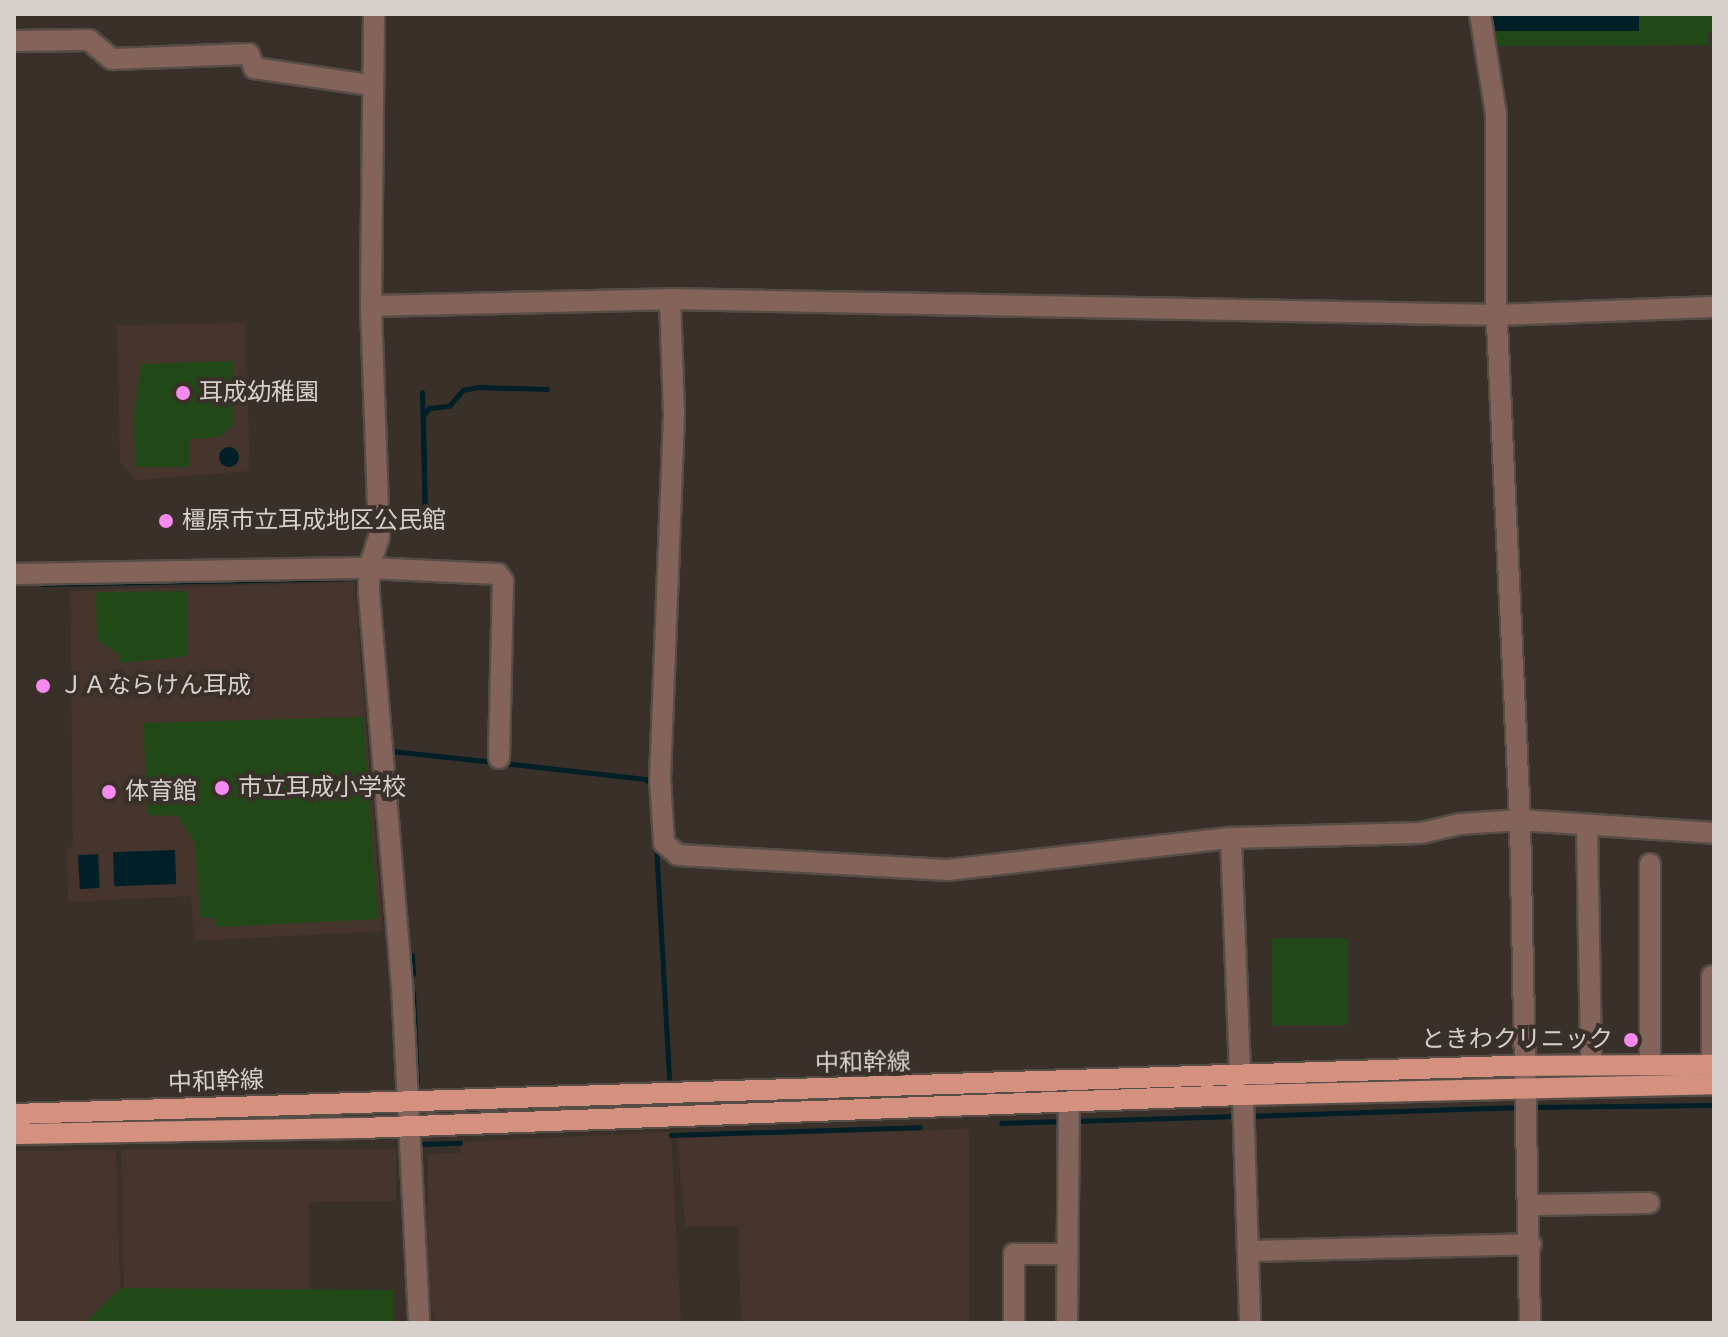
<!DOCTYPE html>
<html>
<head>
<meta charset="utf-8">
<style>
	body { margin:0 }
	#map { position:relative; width:1728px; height:1337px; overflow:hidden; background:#3a302a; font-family:Karla,"Noto Sans JP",sans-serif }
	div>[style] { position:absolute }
	.built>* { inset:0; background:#46352c }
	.green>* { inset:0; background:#204917; transform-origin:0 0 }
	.water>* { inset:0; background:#001f26; transform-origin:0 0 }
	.round { border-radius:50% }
	.stream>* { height:5px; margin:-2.5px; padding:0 2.5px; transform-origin:2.5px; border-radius:2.5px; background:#001f26 }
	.roads { filter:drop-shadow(2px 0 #564d47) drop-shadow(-2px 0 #564d47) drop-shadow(0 2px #564d47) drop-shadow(0 -2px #564d47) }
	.minor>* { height:20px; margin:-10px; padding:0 10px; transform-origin:10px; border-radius:10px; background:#84635a }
	.major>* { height:20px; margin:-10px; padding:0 10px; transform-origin:10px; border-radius:10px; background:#d49180 }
	.dots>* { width:22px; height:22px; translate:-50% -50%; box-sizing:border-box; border:4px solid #3a302a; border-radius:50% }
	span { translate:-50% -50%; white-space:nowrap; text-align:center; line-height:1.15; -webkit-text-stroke:8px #3a302a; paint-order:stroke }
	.poi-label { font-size:24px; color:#d7cfcc }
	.left { translate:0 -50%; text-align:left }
	.right { translate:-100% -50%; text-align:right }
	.street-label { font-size:24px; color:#d7cfcc }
	.frame { position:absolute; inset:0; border:16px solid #d7cfcc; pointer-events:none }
</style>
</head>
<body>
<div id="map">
	<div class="built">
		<i style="clip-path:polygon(245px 323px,250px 471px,135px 480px,120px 461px,117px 325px)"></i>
		<i style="clip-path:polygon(354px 582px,383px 931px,195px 941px,191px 896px,68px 902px,67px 848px,73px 846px,70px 591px)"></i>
		<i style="clip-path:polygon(969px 1129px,969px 1323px,741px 1323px,738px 1226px,685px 1226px,677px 1137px)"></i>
		<i style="clip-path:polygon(671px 1132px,681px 1323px,435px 1323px,427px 1283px,428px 1154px,461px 1153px,461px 1142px)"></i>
		<i style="clip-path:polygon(121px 1149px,396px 1149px,396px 1201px,309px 1202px,310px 1290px,124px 1289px)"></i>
		<i style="clip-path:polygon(116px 1150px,120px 1288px,85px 1323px,14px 1323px,14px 1151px)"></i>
	</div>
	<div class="green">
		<i style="clip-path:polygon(1533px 14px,1714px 14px,1714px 32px,1707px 33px,1709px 45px,1498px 46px,1494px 31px)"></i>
		<i style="clip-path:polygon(234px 361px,234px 423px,220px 437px,190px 439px,190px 467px,135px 467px,134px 415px,141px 364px)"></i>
		<i style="clip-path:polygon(188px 591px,188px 656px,120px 663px,119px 655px,97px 640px,96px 592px)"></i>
		<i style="clip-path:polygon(363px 717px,378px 919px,216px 927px,214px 918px,200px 918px,195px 843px,178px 816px,148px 815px,143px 723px)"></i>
		<i style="left:1272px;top:938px;width:76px;height:87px"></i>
		<i style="clip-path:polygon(120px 1288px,393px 1290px,394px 1323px,85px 1323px)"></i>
	</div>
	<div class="water">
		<i style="left:1490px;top:14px;width:149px;height:17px"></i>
		<i class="round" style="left:219px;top:447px;width:20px;height:20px"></i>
		<i style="left:175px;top:850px;width:34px;height:62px;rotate:88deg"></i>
		<i style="left:98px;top:854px;width:34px;height:20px;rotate:87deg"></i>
	</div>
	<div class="stream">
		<i style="left:422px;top:392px;width:128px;rotate:88.7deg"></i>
		<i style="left:425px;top:520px;width:104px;rotate:-91.1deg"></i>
		<i style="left:423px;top:416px;width:10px;rotate:-53deg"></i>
		<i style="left:429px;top:408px;width:20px;rotate:-6deg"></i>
		<i style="left:449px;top:406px;width:21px;rotate:-49deg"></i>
		<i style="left:463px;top:390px;width:14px;rotate:-12deg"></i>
		<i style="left:477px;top:387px;width:70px;rotate:1.6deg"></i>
		<i style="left:42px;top:584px;width:300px;rotate:-1.1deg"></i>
		<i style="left:391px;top:751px;width:104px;rotate:6.1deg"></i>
		<i style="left:504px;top:763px;width:142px;rotate:6.5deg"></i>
		<i style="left:645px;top:779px;width:11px;rotate:41deg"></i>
		<i style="left:656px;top:844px;width:234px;rotate:86.8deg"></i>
		<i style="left:412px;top:955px;width:19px;rotate:87deg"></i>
		<i style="left:413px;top:992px;width:92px;rotate:87.5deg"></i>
		<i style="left:1531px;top:1107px;width:183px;rotate:-0.6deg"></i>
		<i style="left:1247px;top:1116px;width:274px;rotate:-1.9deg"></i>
		<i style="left:1075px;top:1121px;width:162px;rotate:-1.8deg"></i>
		<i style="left:1001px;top:1123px;width:64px;rotate:-1.8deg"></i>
		<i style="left:671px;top:1135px;width:249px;rotate:-1.8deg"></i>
		<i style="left:423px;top:1144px;width:37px;rotate:-2deg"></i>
	</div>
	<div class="roads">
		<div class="minor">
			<i style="left:374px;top:14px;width:292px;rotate:90.6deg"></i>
			<i style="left:371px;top:306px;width:231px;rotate:88deg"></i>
			<i style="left:379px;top:537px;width:33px;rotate:108deg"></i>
			<i style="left:369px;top:568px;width:25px;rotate:90deg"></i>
			<i style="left:369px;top:593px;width:392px;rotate:85.2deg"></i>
			<i style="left:402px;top:984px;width:339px;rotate:87.1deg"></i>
			<i style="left:1480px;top:14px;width:101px;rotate:80.9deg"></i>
			<i style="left:1496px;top:114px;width:187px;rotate:90deg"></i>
			<i style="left:1496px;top:301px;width:520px;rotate:87.35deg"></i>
			<i style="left:1520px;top:820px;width:503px;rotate:88.86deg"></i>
			<i style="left:14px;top:41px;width:75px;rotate:-0.8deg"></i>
			<i style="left:89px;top:40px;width:30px;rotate:40deg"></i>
			<i style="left:112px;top:59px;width:137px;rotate:-2.1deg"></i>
			<i style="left:249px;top:54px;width:15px;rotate:70deg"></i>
			<i style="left:254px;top:68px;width:118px;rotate:8.3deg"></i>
			<i style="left:670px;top:299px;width:116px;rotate:88deg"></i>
			<i style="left:674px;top:415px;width:364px;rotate:92.2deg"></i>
			<i style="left:660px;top:779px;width:64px;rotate:86.4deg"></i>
			<i style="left:664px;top:843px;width:18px;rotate:41deg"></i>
			<i style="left:678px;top:855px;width:270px;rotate:3.2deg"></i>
			<i style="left:948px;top:870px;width:285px;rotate:-6.5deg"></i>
			<i style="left:1231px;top:838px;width:190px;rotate:-1.5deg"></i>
			<i style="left:1421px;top:833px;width:40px;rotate:-13deg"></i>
			<i style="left:1460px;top:824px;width:60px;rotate:-3.8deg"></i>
			<i style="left:1520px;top:820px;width:194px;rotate:3.8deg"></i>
			<i style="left:371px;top:306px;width:299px;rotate:-1.3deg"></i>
			<i style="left:670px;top:299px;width:828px;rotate:1.11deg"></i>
			<i style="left:1498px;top:315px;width:216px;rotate:-2.1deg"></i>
			<i style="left:14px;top:574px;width:355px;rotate:-1deg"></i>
			<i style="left:369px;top:568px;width:129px;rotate:2.7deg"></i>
			<i style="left:498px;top:574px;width:9px;rotate:54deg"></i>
			<i style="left:503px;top:581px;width:177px;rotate:91.3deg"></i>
			<i style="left:1587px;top:825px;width:241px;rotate:89deg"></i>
			<i style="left:1231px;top:838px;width:239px;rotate:87.8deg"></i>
			<i style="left:1712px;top:976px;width:89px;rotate:90deg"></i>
			<i style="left:1650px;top:1065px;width:201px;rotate:-90deg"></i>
			<i style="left:1243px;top:1095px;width:228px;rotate:88.2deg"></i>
			<i style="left:1530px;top:1205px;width:119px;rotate:-1deg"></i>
			<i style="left:1251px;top:1251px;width:280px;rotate:-1.4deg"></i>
			<i style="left:1014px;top:1323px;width:69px;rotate:-90deg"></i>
			<i style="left:1014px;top:1254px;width:54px"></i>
			<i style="left:1067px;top:1323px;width:221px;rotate:-89.5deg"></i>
		</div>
		<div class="major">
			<i style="left:14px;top:1114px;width:1493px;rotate:-1.84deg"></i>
			<i style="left:1506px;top:1066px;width:208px;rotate:-0.3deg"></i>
			<i style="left:14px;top:1134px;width:348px;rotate:-1deg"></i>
			<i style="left:362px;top:1128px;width:882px;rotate:-2.15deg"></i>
			<i style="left:1243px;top:1095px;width:471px;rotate:-1.3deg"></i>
		</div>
	</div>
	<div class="dots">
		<i style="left:183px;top:393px;background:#f689ed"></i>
		<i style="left:166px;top:521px;background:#f689ed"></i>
		<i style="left:43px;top:686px;background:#f689ed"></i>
		<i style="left:222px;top:788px;background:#f689ed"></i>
		<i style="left:109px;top:792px;background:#f689ed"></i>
		<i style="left:1631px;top:1040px;background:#f689ed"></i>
	</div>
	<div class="poi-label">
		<span class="left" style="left:199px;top:393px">耳成幼稚園</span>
		<span class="left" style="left:182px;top:521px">橿原市立耳成地区公民館</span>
		<span class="left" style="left:59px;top:686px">ＪＡならけん耳成</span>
		<span class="left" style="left:238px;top:788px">市立耳成小学校</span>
		<span class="left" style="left:125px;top:792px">体育館</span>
		<span class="right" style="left:1613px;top:1040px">ときわクリニック</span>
	</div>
	<div class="street-label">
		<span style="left:863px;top:1063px;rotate:-1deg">中和幹線</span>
		<span style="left:216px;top:1082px;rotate:-2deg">中和幹線</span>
	</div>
	<div class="frame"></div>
</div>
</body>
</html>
